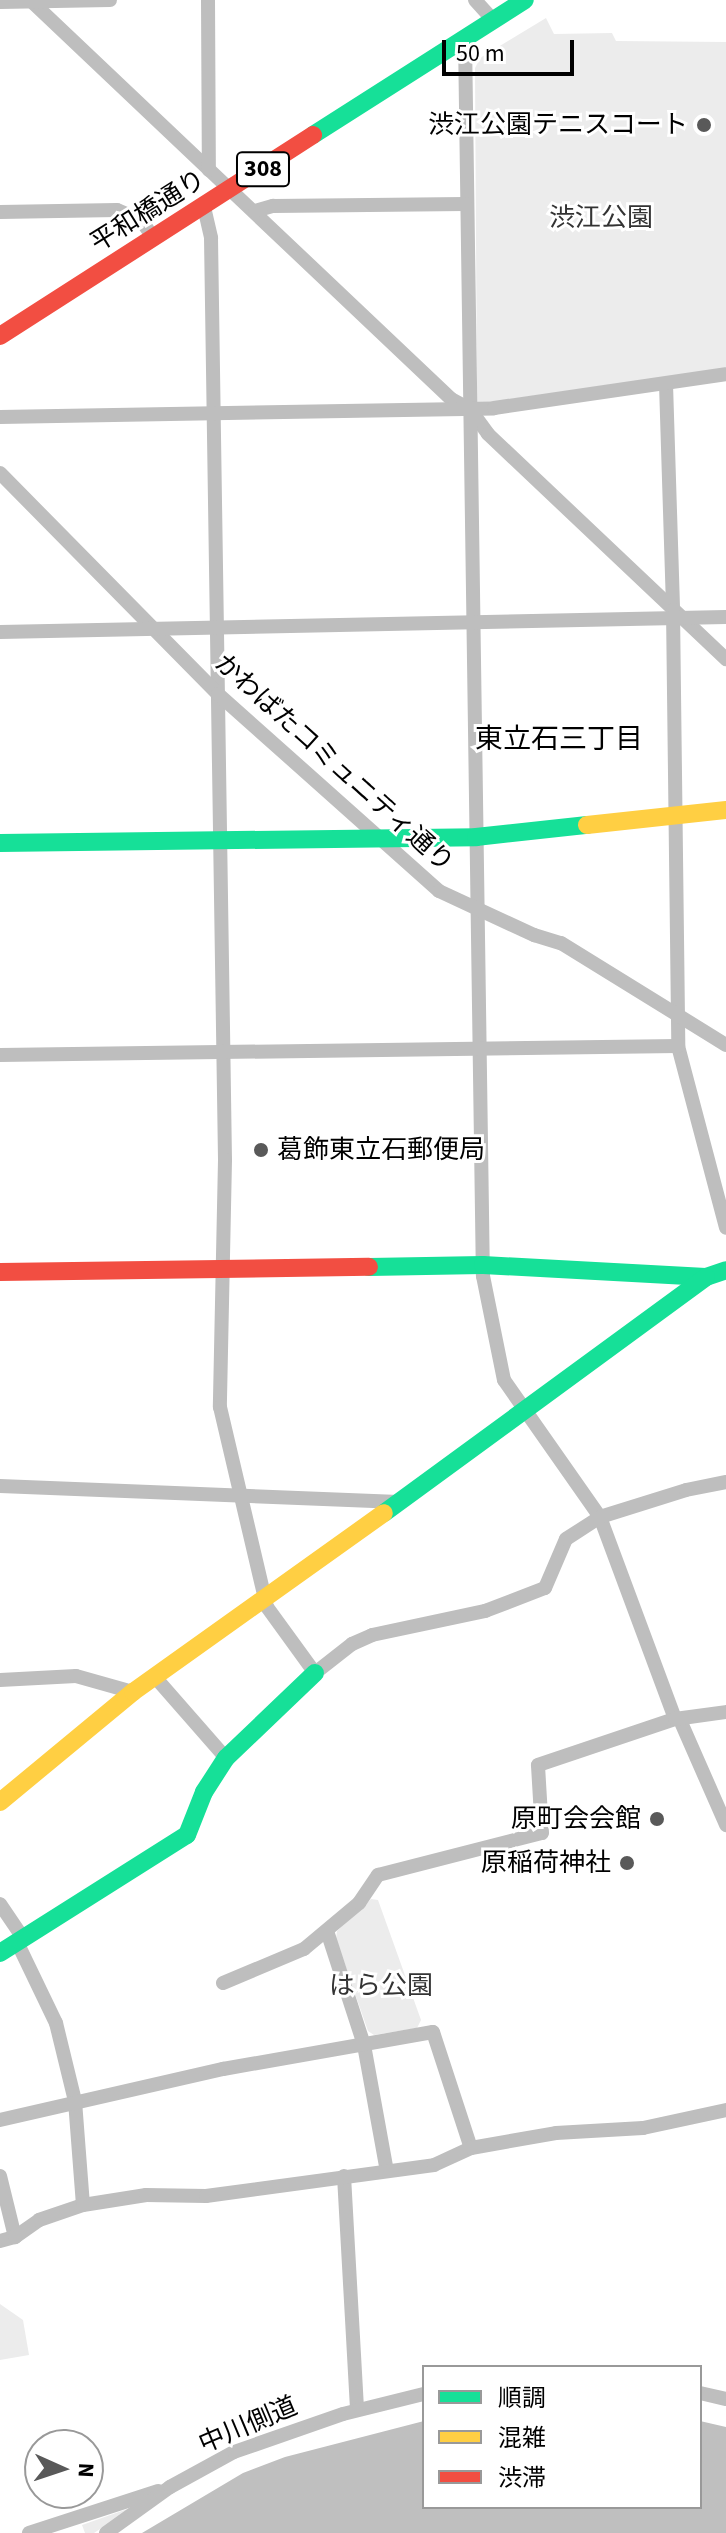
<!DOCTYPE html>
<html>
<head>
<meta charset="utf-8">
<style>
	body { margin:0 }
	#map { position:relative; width:726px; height:2533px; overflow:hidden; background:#fff; font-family:"Source Sans 3","Noto Sans JP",sans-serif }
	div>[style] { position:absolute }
	.green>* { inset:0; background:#ececec }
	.water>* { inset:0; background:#bfbfbf }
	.street>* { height:14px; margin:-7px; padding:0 7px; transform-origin:7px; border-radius:7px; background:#bebebe }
	.fast>* { height:18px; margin:-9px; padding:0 9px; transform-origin:9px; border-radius:9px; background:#16e098 }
	.slow>* { height:18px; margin:-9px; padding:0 9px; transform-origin:9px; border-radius:9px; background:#ffcf43 }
	.jam>* { height:18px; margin:-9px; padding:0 9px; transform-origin:9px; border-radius:9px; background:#f24e42 }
	.dots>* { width:22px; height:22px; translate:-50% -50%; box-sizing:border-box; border:4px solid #fff; border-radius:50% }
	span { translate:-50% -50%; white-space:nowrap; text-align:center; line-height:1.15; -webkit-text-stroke:6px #fff; paint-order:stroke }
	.shield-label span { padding:2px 6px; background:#fff; border:2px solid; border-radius:6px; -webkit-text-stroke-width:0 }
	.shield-label { font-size:24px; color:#000; font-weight:700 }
	.poi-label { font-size:26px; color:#000 }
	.right { translate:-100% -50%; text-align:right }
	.left { translate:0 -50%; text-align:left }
	.street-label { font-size:26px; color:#000 }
	.park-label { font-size:26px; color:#333 }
	.neighbourhood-label { font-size:28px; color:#000 }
	.legend { position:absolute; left:422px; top:2365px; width:280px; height:144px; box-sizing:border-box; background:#fff; border:2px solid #999; margin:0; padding:10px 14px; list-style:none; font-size:24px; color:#000 }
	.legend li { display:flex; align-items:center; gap:16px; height:40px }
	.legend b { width:40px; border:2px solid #999 }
	.north { position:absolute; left:24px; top:2429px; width:80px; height:80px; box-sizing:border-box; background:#fff; border:2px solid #999; border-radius:50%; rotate:93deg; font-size:22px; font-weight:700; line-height:32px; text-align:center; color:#000 }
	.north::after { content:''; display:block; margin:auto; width:28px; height:36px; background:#595959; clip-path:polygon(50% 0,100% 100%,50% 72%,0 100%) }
	.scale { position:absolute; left:442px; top:40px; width:132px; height:36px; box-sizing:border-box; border:4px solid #000; border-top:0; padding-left:10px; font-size:24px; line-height:28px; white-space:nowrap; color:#000; -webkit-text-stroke:6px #fff; paint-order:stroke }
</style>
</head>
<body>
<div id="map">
	<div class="green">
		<i style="clip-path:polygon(546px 18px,554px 34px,612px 33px,616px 41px,726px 42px,726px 368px,477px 404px,475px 68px,480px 58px)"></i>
		<i style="clip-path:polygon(371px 1899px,378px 1900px,421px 2020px,417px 2028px,374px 2035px,368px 2031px,336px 1939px,337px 1931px)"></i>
		<i style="clip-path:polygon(0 2304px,23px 2320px,29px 2355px,0 2360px)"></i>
		<i style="clip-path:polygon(133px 2507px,94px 2533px,85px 2533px,82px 2525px)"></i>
	</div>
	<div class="water">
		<i style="clip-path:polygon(424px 2421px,424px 2507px,700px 2507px,700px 2421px,726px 2427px,726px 2533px,142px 2533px,243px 2473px,285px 2457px)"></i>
	</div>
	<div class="street">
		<i style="left:30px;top:0;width:580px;rotate:43.46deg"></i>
		<i style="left:451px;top:399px;width:21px;rotate:28deg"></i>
		<i style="left:470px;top:409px;width:31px;rotate:54deg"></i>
		<i style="left:488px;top:434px;width:328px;rotate:43.4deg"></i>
		<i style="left:208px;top:0;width:170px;rotate:89.7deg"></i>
		<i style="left:475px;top:0;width:28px;rotate:48deg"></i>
		<i style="left:0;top:2px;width:110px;rotate:-1deg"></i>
		<i style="left:465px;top:39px;width:1237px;rotate:89.17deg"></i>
		<i style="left:483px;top:1276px;width:106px;rotate:78.6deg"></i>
		<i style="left:504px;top:1380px;width:167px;rotate:55deg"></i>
		<i style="left:600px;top:1517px;width:215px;rotate:69.6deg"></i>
		<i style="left:204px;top:207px;width:32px;rotate:77deg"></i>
		<i style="left:211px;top:238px;width:922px;rotate:89.13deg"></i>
		<i style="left:225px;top:1160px;width:247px;rotate:91.2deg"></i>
		<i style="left:220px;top:1407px;width:205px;rotate:76.8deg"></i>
		<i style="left:267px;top:1607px;width:82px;rotate:54deg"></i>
		<i style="left:315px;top:1673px;width:47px;rotate:-38.1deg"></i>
		<i style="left:352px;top:1644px;width:22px;rotate:-24deg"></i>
		<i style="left:372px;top:1635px;width:116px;rotate:-12deg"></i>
		<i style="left:485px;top:1611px;width:64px;rotate:-21deg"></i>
		<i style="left:545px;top:1588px;width:53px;rotate:-66.8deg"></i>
		<i style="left:566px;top:1539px;width:40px;rotate:-32.9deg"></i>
		<i style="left:600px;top:1517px;width:90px;rotate:-17.4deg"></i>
		<i style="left:686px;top:1490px;width:41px;rotate:-11.3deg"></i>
		<i style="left:255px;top:211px;width:19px;rotate:-16deg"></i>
		<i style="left:273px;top:206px;width:192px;rotate:-0.6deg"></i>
		<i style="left:0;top:212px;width:117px;rotate:-1deg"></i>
		<i style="left:117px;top:210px;width:26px;rotate:23deg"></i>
		<i style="left:141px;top:220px;width:21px;rotate:55deg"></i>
		<i style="left:666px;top:384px;width:226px;rotate:88.2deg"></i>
		<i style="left:673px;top:610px;width:436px;rotate:89.3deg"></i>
		<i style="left:678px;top:1046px;width:188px;rotate:75.2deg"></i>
		<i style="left:0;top:417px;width:494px;rotate:-1deg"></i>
		<i style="left:494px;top:408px;width:234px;rotate:-8.3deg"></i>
		<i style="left:0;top:473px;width:310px;rotate:45.4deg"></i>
		<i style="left:218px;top:694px;width:296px;rotate:41.7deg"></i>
		<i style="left:439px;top:891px;width:105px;rotate:24.9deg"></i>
		<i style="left:534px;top:935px;width:28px;rotate:17deg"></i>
		<i style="left:561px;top:943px;width:194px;rotate:31.7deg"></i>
		<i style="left:0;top:632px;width:726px;rotate:-1.18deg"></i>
		<i style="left:0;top:1055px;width:678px;rotate:-0.76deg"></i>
		<i style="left:0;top:1486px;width:399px;rotate:2.3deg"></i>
		<i style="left:155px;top:1677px;width:108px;rotate:48.8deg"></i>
		<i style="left:0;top:1680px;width:76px;rotate:-3deg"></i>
		<i style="left:76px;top:1676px;width:59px;rotate:15.7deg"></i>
		<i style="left:680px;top:1720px;width:115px;rotate:66.3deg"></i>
		<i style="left:0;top:1904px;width:41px;rotate:55.9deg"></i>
		<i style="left:327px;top:1931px;width:120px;rotate:72deg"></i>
		<i style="left:364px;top:2045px;width:128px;rotate:79.7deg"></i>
		<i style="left:17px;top:1942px;width:90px;rotate:64.3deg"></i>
		<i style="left:56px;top:2023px;width:80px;rotate:76.3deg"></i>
		<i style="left:75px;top:2101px;width:104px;rotate:85.6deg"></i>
		<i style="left:223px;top:1983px;width:88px;rotate:-22.8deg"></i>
		<i style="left:304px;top:1949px;width:72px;rotate:-39.9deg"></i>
		<i style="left:359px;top:1903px;width:34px;rotate:-56deg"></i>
		<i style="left:378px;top:1875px;width:169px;rotate:-14.4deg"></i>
		<i style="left:542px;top:1833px;width:68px;rotate:-93.4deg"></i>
		<i style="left:538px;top:1765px;width:145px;rotate:-18.6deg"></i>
		<i style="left:675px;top:1719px;width:51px;rotate:-7.8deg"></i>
		<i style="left:0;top:2120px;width:229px;rotate:-12.9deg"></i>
		<i style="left:223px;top:2069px;width:213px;rotate:-10deg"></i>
		<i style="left:433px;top:2032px;width:122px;rotate:71.9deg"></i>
		<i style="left:0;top:2176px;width:63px;rotate:76.2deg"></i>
		<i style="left:344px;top:2176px;width:234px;rotate:86.8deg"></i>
		<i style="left:0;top:2241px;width:16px;rotate:-15deg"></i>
		<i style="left:15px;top:2237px;width:29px;rotate:-35deg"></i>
		<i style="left:39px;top:2220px;width:46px;rotate:-18.8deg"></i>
		<i style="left:83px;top:2205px;width:64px;rotate:-9deg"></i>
		<i style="left:146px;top:2195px;width:60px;rotate:1deg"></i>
		<i style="left:206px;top:2196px;width:230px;rotate:-7.7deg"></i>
		<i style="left:434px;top:2165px;width:41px;rotate:-24.7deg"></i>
		<i style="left:471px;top:2148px;width:86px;rotate:-10deg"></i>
		<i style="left:556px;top:2133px;width:87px;rotate:-3.3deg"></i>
		<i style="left:643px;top:2128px;width:85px;rotate:-12.2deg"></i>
		<i style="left:700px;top:2393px;width:27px;rotate:13deg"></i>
		<i style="left:29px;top:2533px;width:136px;rotate:-18deg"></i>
		<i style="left:106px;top:2533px;width:79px;rotate:-35.7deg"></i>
		<i style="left:170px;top:2487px;width:73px;rotate:-28.7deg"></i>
		<i style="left:234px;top:2452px;width:115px;rotate:-19.2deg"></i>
		<i style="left:343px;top:2414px;width:83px;rotate:-13.9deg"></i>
	</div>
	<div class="fast">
		<i style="left:313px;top:135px;width:251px;rotate:-32.5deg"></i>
		<i style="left:0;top:843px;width:476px;rotate:-0.7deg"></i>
		<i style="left:476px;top:837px;width:112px;rotate:-6.2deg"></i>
		<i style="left:369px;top:1267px;width:114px;rotate:-1deg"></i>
		<i style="left:483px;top:1265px;width:223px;rotate:3.1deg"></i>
		<i style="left:706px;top:1277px;width:21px;rotate:-19deg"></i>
		<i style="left:384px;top:1513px;width:399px;rotate:-36.2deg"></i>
		<i style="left:0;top:1953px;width:221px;rotate:-32.3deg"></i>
		<i style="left:187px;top:1835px;width:46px;rotate:-68.4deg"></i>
		<i style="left:204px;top:1792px;width:40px;rotate:-57.1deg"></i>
		<i style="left:226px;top:1758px;width:123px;rotate:-43.7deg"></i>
	</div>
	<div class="slow">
		<i style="left:587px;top:825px;width:140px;rotate:-6.2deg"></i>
		<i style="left:0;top:1802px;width:173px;rotate:-39.6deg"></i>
		<i style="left:133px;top:1692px;width:308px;rotate:-35.5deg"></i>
	</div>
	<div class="jam">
		<i style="left:0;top:336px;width:372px;rotate:-32.7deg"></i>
		<i style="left:0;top:1272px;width:369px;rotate:-0.8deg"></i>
	</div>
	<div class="dots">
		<i style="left:704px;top:125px;background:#595959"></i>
		<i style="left:261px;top:1150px;background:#595959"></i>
		<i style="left:657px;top:1819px;background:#595959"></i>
		<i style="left:627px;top:1863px;background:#595959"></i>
	</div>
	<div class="shield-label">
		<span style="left:263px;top:169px">308</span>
	</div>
	<div class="poi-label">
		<span class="right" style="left:688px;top:125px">渋江公園テニスコート</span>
		<span class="left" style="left:277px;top:1150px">葛飾東立石郵便局</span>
		<span class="right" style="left:641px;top:1819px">原町会会館</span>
		<span class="right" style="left:611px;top:1863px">原稲荷神社</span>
	</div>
	<div class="street-label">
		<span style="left:148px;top:211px;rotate:-32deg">平和橋通り</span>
		<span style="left:334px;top:763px;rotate:42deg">かわばたコミュニティ通り</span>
		<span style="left:248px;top:2425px;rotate:-23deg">中川側道</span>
	</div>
	<div class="park-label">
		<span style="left:601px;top:218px">渋江公園</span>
		<span style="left:381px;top:1986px">はら公園</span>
	</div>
	<div class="neighbourhood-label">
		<span style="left:559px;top:739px">東立石三丁目</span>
	</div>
	<ul class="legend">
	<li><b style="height:10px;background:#16e098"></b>順調</li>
	<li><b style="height:10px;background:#ffcf43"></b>混雑</li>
	<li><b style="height:10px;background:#f24e42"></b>渋滞</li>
	</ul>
	<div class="north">N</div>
	<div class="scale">50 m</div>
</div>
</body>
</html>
